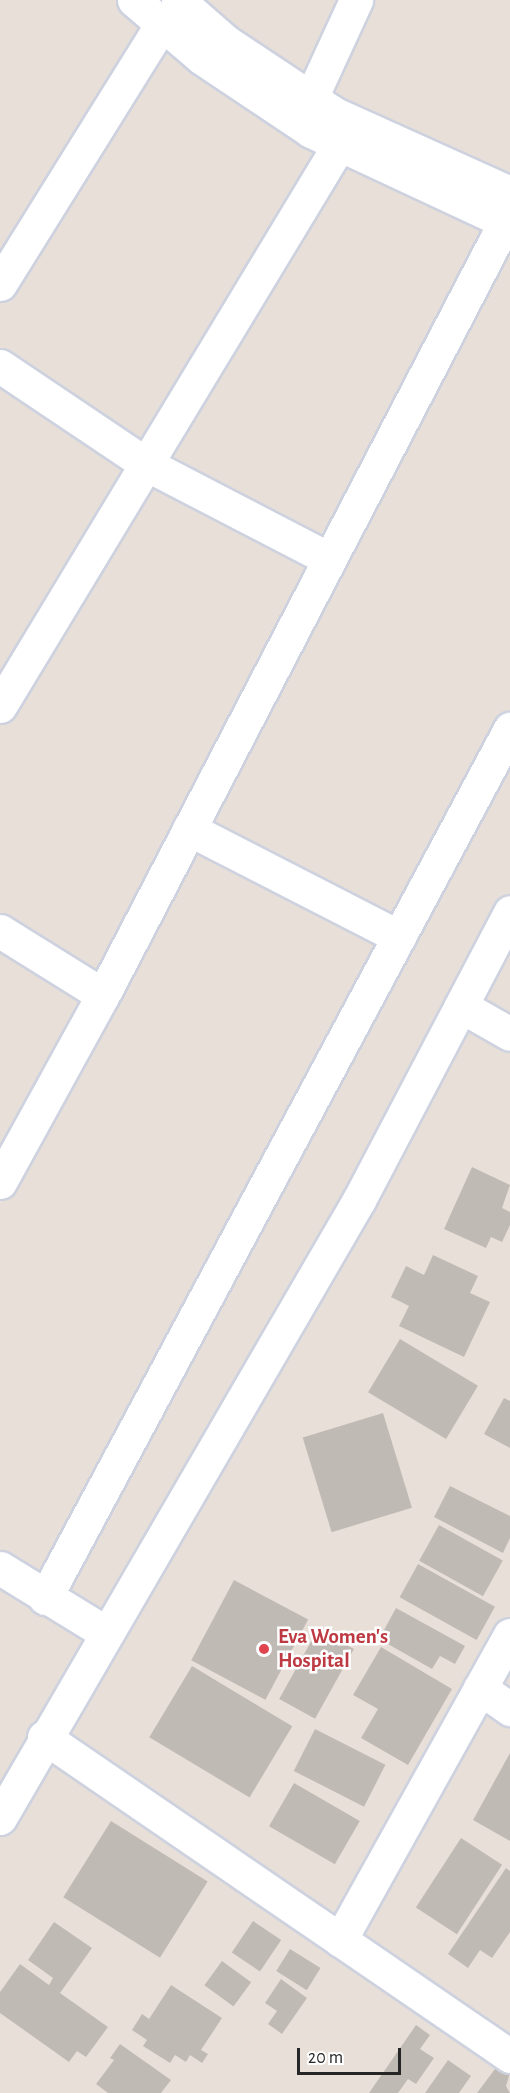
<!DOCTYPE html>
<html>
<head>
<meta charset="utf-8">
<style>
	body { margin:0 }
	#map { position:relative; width:510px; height:2093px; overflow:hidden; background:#e8e0d8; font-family:"Alegreya Sans",sans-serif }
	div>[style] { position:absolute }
	.building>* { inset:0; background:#c0bab5; transform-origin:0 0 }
	.roads { filter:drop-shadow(2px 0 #ced2df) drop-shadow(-2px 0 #ced2df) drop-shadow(0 2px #ced2df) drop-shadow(0 -2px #ced2df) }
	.street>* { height:33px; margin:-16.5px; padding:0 16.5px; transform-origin:16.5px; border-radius:16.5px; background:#fff }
	.secondary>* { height:33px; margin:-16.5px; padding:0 16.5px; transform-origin:16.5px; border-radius:16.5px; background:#fff }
	.dots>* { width:16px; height:16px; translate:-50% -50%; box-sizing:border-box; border:3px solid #fff; border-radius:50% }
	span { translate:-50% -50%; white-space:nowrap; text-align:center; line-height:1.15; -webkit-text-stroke:5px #fff; paint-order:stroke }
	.health-label { font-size:21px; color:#be3a42; font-weight:700 }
	.left { translate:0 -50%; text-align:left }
	.scale { position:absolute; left:297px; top:2048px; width:104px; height:27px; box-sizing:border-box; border:3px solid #262626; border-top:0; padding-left:8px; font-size:18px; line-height:21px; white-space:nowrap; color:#262626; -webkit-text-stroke:4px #fff; paint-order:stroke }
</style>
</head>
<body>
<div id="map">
	<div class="building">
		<i style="clip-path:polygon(472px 1167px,510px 1185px,502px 1208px,510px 1212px,510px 1225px,502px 1242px,491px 1237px,486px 1248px,444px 1229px)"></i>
		<i style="clip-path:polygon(433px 1255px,478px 1276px,470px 1293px,490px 1302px,464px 1357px,399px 1326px,409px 1306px,391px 1297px,406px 1266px,424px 1275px)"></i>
		<i style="left:400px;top:1339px;width:91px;height:62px;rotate:31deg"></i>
		<i style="clip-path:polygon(504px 1398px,510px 1401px,510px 1448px,484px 1434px)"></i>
		<i style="left:383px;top:1413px;width:99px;height:84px;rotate:73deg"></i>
		<i style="clip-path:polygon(450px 1486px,510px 1516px,510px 1538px,503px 1553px,434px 1517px)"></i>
		<i style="left:439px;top:1525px;width:73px;height:41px;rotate:29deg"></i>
		<i style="left:418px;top:1564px;width:88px;height:38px;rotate:29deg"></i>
		<i style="left:234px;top:1580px;width:84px;height:91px;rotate:28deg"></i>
		<i style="clip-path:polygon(396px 1608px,465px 1646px,455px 1664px,440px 1656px,432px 1669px,379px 1639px)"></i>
		<i style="left:318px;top:1629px;width:41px;height:80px;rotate:29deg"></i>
		<i style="clip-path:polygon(381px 1647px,452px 1689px,408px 1765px,361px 1738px,378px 1709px,353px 1695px)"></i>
		<i style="left:192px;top:1666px;width:117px;height:83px;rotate:31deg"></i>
		<i style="left:315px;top:1729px;width:79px;height:47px;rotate:27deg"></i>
		<i style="clip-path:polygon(510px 1753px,510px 1841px,473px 1820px)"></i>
		<i style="left:294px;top:1783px;width:76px;height:50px;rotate:30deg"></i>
		<i style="left:111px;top:1821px;width:114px;height:90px;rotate:32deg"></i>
		<i style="left:461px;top:1838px;width:49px;height:83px;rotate:33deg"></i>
		<i style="clip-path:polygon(506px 1868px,510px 1871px,510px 1932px,492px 1958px,480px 1950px,468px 1968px,448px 1954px)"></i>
		<i style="left:253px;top:1921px;width:34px;height:38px;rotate:34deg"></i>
		<i style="clip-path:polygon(54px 1922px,92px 1948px,60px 1993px,108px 2027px,86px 2057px,77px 2051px,69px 2062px,0 2013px,0 1992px,20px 1964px,49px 1985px,53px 1978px,28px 1960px)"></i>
		<i style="left:290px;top:1949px;width:36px;height:26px;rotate:32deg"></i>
		<i style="left:222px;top:1961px;width:36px;height:30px;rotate:36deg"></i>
		<i style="clip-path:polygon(281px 1979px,307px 1998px,282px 2034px,268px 2024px,277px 2011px,265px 2003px)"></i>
		<i style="clip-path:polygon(171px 1985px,222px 2018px,201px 2050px,208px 2054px,202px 2063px,190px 2055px,186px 2062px,175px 2055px,170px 2063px,143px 2046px,147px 2040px,132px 2030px,142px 2014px,149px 2019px)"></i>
		<i style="clip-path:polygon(416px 2025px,430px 2035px,420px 2049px,434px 2058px,416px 2084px,408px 2079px,398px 2093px,369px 2093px)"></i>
		<i style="clip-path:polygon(120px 2044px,171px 2080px,161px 2093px,108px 2093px,96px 2084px,114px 2060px,110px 2058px)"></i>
		<i style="clip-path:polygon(448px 2060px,471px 2076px,459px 2093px,425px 2093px)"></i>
		<i style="clip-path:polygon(498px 2065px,510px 2073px,506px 2086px,510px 2093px,477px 2093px)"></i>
	</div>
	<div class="roads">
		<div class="street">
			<i style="left:311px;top:98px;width:108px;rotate:-65.3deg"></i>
			<i style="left:0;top:284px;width:306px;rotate:-58.1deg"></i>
			<i style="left:0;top:366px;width:176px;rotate:33.9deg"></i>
			<i style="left:146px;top:464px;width:206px;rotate:27.4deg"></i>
			<i style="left:0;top:706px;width:655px;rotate:-58.86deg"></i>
			<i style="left:189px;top:829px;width:236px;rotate:27.2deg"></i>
			<i style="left:0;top:931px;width:121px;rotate:31.9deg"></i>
			<i style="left:461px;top:1006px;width:56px;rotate:29.7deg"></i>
			<i style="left:0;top:1182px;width:213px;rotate:-61.2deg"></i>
			<i style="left:103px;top:995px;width:871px;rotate:-62.52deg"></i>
			<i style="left:0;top:1568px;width:124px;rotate:31.5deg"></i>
			<i style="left:45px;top:1598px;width:986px;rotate:-61.85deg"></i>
			<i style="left:480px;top:1688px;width:37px;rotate:35deg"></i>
			<i style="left:44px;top:1737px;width:565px;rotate:34.39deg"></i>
			<i style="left:340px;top:1940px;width:349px;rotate:-60.9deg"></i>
		</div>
		<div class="secondary">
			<i style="left:134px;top:0;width:89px;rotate:40.5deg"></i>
			<i style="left:202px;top:58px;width:131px;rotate:33.8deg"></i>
			<i style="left:311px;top:131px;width:220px;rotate:25deg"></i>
			<i style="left:178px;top:0;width:62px;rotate:41.1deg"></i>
			<i style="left:225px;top:41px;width:132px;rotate:33.6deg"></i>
			<i style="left:335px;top:114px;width:192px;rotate:24.3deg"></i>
			<i style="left:0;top:1818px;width:715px;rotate:-59.85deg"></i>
			<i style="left:359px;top:1200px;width:325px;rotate:-62.3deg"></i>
		</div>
	</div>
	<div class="dots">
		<i style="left:264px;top:1649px;background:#e0444e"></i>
	</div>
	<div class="health-label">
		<span class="left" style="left:278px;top:1649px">Eva Women's<br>Hospital</span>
	</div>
	<div class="scale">20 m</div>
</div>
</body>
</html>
